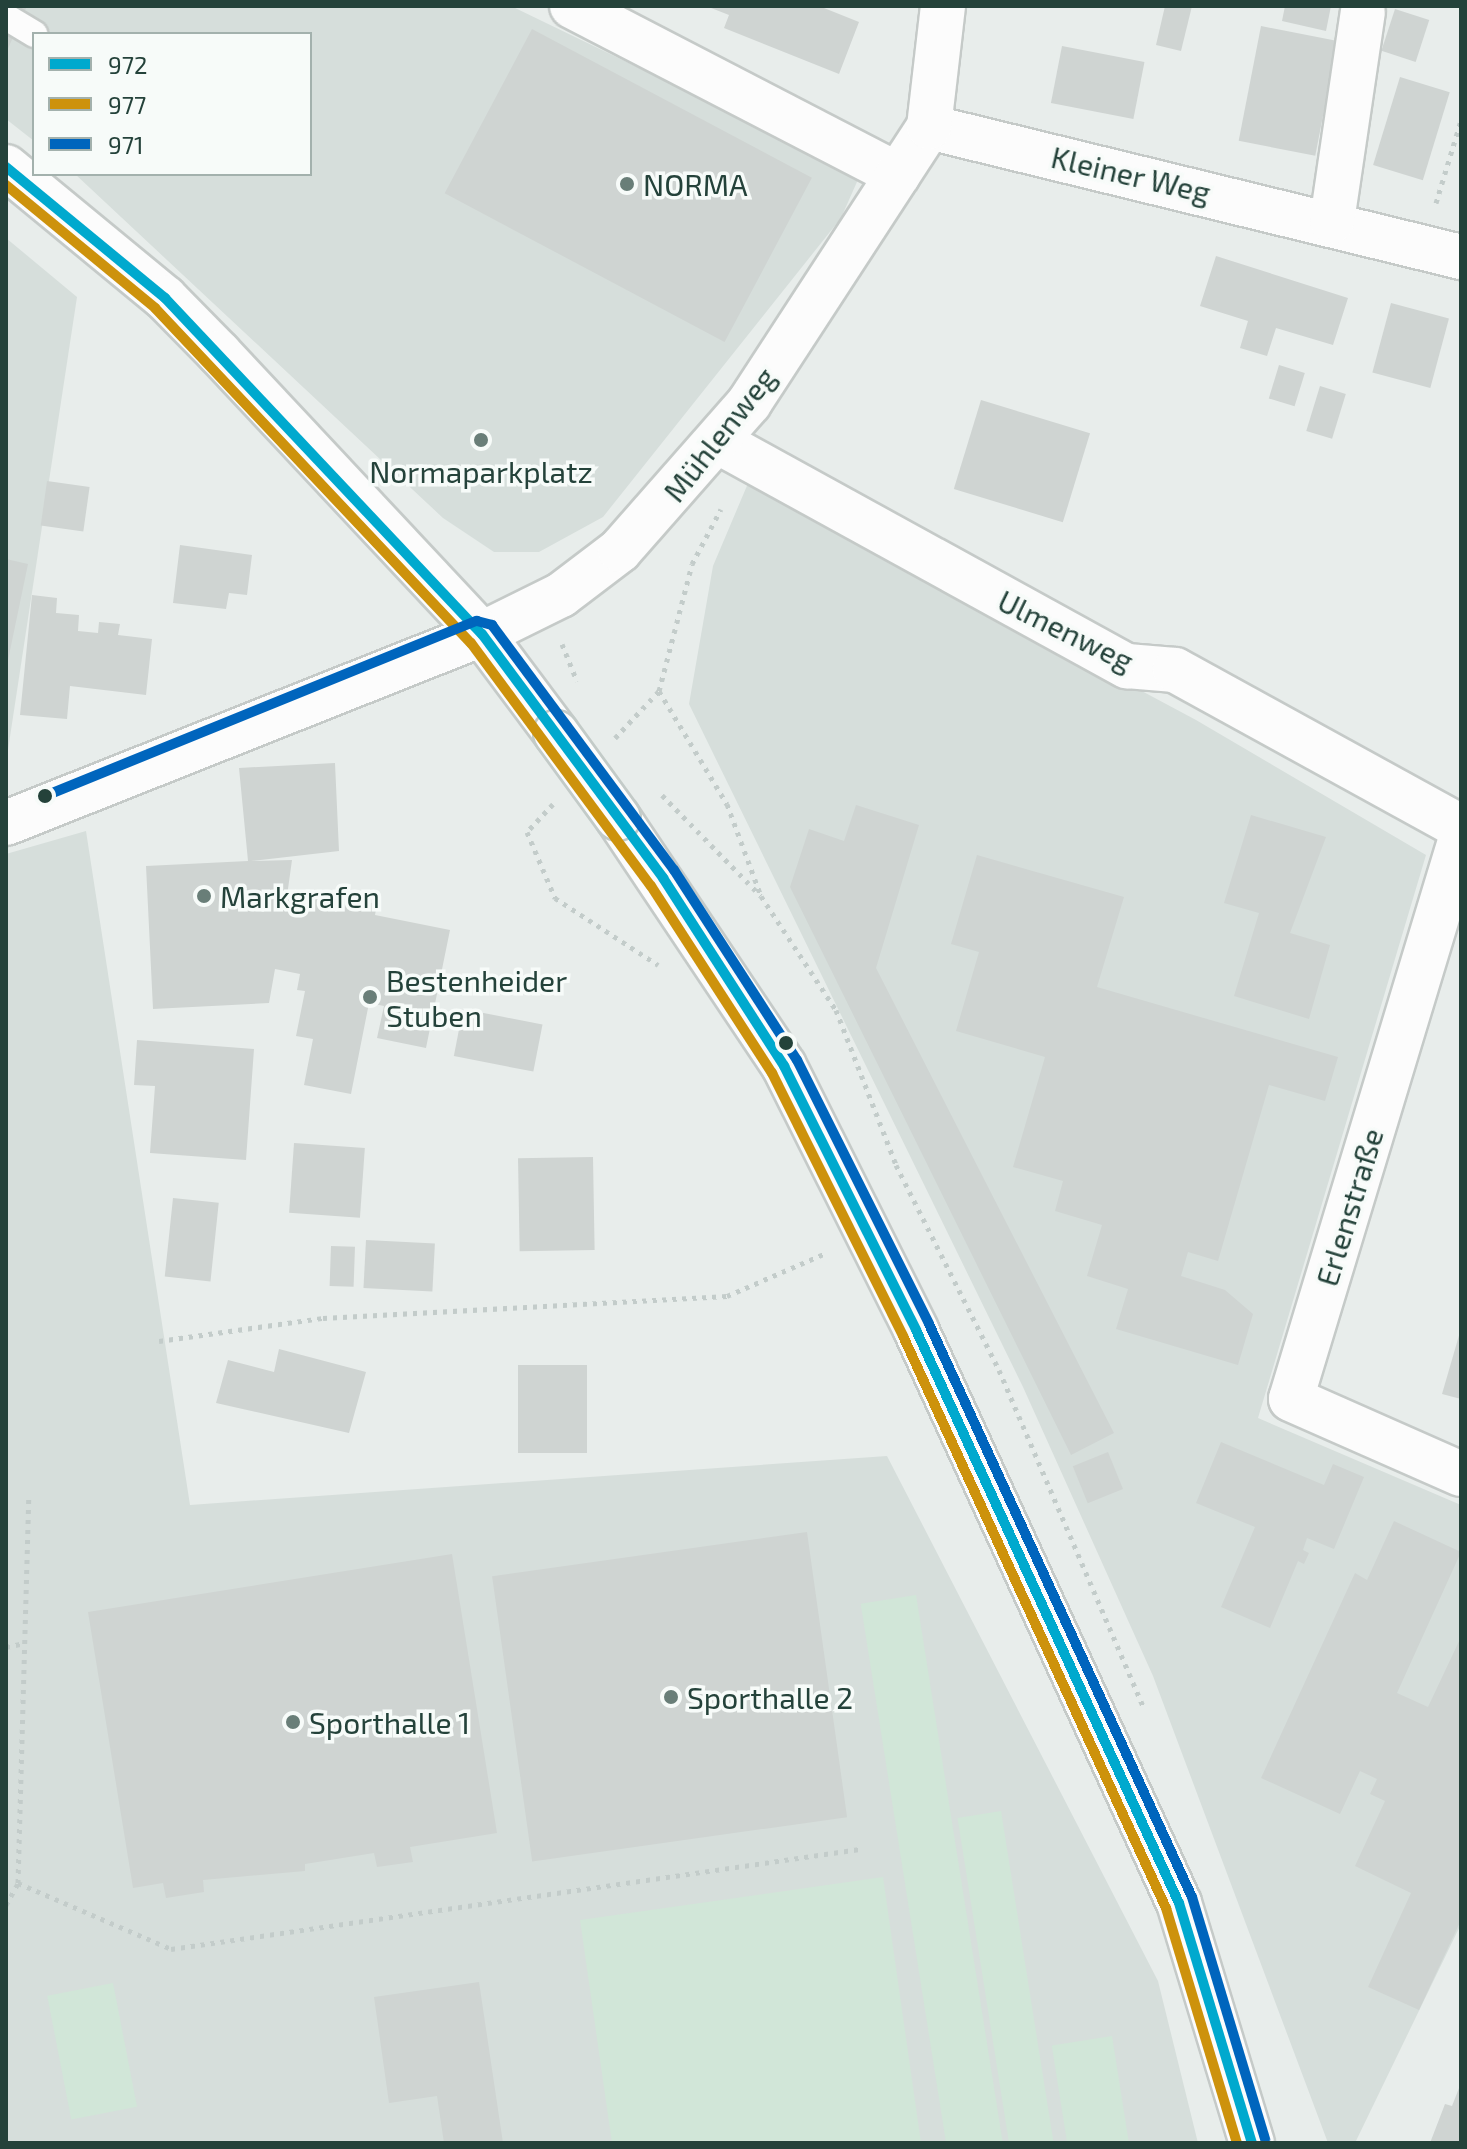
<!DOCTYPE html>
<html>
<head>
<meta charset="utf-8">
<style>
	body { margin:0 }
	#map { position:relative; width:1467px; height:2149px; overflow:hidden; background:#e8edeb; font-family:"Exo 2",sans-serif }
	div>[style] { position:absolute }
	.built>* { inset:0; background:#d6dedb }
	.green>* { inset:0; background:#d1e6d8; transform-origin:0 0 }
	.building>* { inset:0; background:#cfd4d2; transform-origin:0 0 }
	.path>* { height:5px; margin-top:-2.5px; transform-origin:0; background:repeating-linear-gradient(90deg,#c3ccca 0 4px,transparent 0 10px) }
	.roads { filter:drop-shadow(2px 0 #c5cac8) drop-shadow(-2px 0 #c5cac8) drop-shadow(0 2px #c5cac8) drop-shadow(0 -2px #c5cac8) }
	.service>* { height:26px; margin:-13px; padding:0 13px; transform-origin:13px; border-radius:13px; background:#fcfcfc }
	.minor>* { height:44px; margin:-22px; padding:0 22px; transform-origin:22px; border-radius:22px; background:#fcfcfc }
	.secondary>* { height:44px; margin:-22px; padding:0 22px; transform-origin:22px; border-radius:22px; background:#fcfcfc }
	.bridges { filter:drop-shadow(2px 0 #c3cbc8) drop-shadow(-2px 0 #c3cbc8) drop-shadow(0 2px #c3cbc8) drop-shadow(0 -2px #c3cbc8) }
	.secondary-bridge>* { height:44px; margin:-22px; padding:0 22px; transform-origin:22px; border-radius:22px; background:#fcfcfc }
	.bus-1>* { height:10px; margin:-5px; padding:0 5px; transform-origin:5px; border-radius:5px; background:#00a9ce }
	.bus-2>* { height:10px; margin:-5px; padding:0 5px; transform-origin:5px; border-radius:5px; background:#cd920c }
	.bus-3>* { height:10px; margin:-5px; padding:0 5px; transform-origin:5px; border-radius:5px; background:#0065bd }
	.dots>* { width:22px; height:22px; translate:-50% -50%; box-sizing:border-box; border:4px solid #f7fbf9; border-radius:50% }
	span { translate:-50% -50%; white-space:nowrap; text-align:center; line-height:1.15; -webkit-text-stroke:7px #f7fbf9; paint-order:stroke }
	.street-label { font-size:30px; color:#24423a }
	.poi-label { font-size:30px; color:#24423a }
	.left { translate:0 -50%; text-align:left }
	.frame { position:absolute; inset:0; border:8px solid #24423a; pointer-events:none }
	.legend { position:absolute; left:32px; top:32px; width:280px; height:144px; box-sizing:border-box; background:#f7fbf9; border:2px solid #a3b1ad; margin:0; padding:10px 14px; list-style:none; font-size:24px; color:#24423a }
	.legend li { display:flex; align-items:center; gap:16px; height:40px }
	.legend b { width:40px; border:2px solid #a3b1ad }
</style>
</head>
<body>
<div id="map">
	<div class="built">
		<i style="clip-path:polygon(6px 6px,511px 6px,860px 175px,841px 218px,603px 517px,539px 552px,494px 552px,443px 518px,75px 174px,310px 174px,310px 34px,34px 34px,34px 141px,6px 119px)"></i>
		<i style="clip-path:polygon(6px 238px,77px 297px,6px 763px)"></i>
		<i style="clip-path:polygon(749px 481px,1196px 720px,1426px 855px,1258px 1418px,1461px 1505px,1461px 1924px,1355px 2143px,1328px 2143px,1153px 1676px,1023px 1387px,689px 704px,713px 566px)"></i>
		<i style="clip-path:polygon(86px 831px,190px 1505px,887px 1456px,1158px 1981px,1198px 2143px,6px 2143px,6px 854px)"></i>
	</div>
	<div class="green">
		<i style="left:916px;top:1595px;width:555px;height:56px;rotate:81deg"></i>
		<i style="left:1001px;top:1811px;width:337px;height:44px;rotate:81deg"></i>
		<i style="clip-path:polygon(883px 1877px,921px 2143px,612px 2143px,580px 1920px)"></i>
		<i style="left:113px;top:1983px;width:126px;height:67px;rotate:79deg"></i>
		<i style="left:1112px;top:2036px;width:108px;height:61px;rotate:81deg"></i>
	</div>
	<div class="building">
		<i style="clip-path:polygon(6px 6px,27px 6px,6px 53px)"></i>
		<i style="clip-path:polygon(706px 6px,819px 6px,859px 22px,839px 74px,724px 28px,729px 15px)"></i>
		<i style="clip-path:polygon(1165px 6px,1192px 6px,1181px 51px,1156px 45px)"></i>
		<i style="clip-path:polygon(1285px 6px,1331px 6px,1326px 31px,1282px 21px)"></i>
		<i style="left:1395px;top:9px;width:36px;height:44px;rotate:18deg"></i>
		<i style="left:1261px;top:26px;width:78px;height:117px;rotate:11deg"></i>
		<i style="left:532px;top:29px;width:317px;height:186px;rotate:28deg"></i>
		<i style="left:1062px;top:46px;width:84px;height:58px;rotate:11deg"></i>
		<i style="left:1400px;top:77px;width:52px;height:92px;rotate:17deg"></i>
		<i style="clip-path:polygon(1216px 256px,1348px 298px,1333px 345px,1276px 328px,1267px 356px,1240px 348px,1248px 321px,1200px 306px)"></i>
		<i style="left:1391px;top:303px;width:60px;height:72px;rotate:15deg"></i>
		<i style="left:1279px;top:365px;width:27px;height:35px;rotate:17deg"></i>
		<i style="left:1320px;top:386px;width:27px;height:47px;rotate:17deg"></i>
		<i style="left:981px;top:400px;width:114px;height:93px;rotate:17deg"></i>
		<i style="left:47px;top:481px;width:43px;height:45px;rotate:8deg"></i>
		<i style="clip-path:polygon(180px 545px,252px 555px,247px 595px,229px 593px,226px 609px,173px 603px)"></i>
		<i style="clip-path:polygon(6px 559px,28px 564px,7px 665px,6px 665px)"></i>
		<i style="clip-path:polygon(32px 595px,57px 598px,56px 613px,79px 615px,78px 631px,98px 633px,99px 622px,120px 624px,118px 635px,152px 639px,146px 695px,70px 686px,67px 719px,20px 715px)"></i>
		<i style="clip-path:polygon(335px 763px,339px 851px,251px 861px,292px 860px,287px 896px,309px 902px,311px 891px,377px 904px,375px 915px,450px 930px,426px 1048px,377px 1038px,384px 1006px,369px 1003px,351px 1094px,304px 1085px,313px 1039px,296px 1036px,305px 991px,297px 990px,300px 974px,275px 969px,269px 1003px,153px 1009px,146px 866px,248px 861px,239px 768px)"></i>
		<i style="clip-path:polygon(856px 805px,919px 825px,876px 968px,1114px 1433px,1071px 1455px,790px 887px,809px 829px,844px 841px)"></i>
		<i style="clip-path:polygon(1251px 815px,1326px 837px,1290px 933px,1330px 945px,1309px 1019px,1234px 996px,1259px 913px,1224px 903px)"></i>
		<i style="clip-path:polygon(977px 855px,1124px 897px,1097px 987px,1338px 1057px,1325px 1101px,1269px 1085px,1218px 1261px,1188px 1252px,1181px 1276px,1225px 1290px,1253px 1314px,1238px 1365px,1116px 1329px,1128px 1289px,1087px 1276px,1102px 1225px,1055px 1211px,1063px 1181px,1013px 1167px,1045px 1057px,956px 1031px,979px 952px,951px 944px)"></i>
		<i style="left:463px;top:1009px;width:81px;height:48px;rotate:11deg"></i>
		<i style="clip-path:polygon(137px 1040px,254px 1049px,246px 1160px,150px 1153px,155px 1086px,134px 1085px)"></i>
		<i style="left:294px;top:1143px;width:71px;height:70px;rotate:4deg"></i>
		<i style="left:593px;top:1157px;width:93px;height:75px;rotate:89deg"></i>
		<i style="left:173px;top:1198px;width:46px;height:79px;rotate:6deg"></i>
		<i style="left:366px;top:1240px;width:69px;height:48px;rotate:3deg"></i>
		<i style="left:331px;top:1246px;width:24px;height:40px;rotate:2deg"></i>
		<i style="clip-path:polygon(1460px 1332px,1461px 1333px,1461px 1399px,1442px 1394px)"></i>
		<i style="clip-path:polygon(279px 1349px,366px 1372px,349px 1433px,216px 1403px,228px 1360px,274px 1372px)"></i>
		<i style="left:518px;top:1365px;width:69px;height:88px"></i>
		<i style="clip-path:polygon(1221px 1442px,1324px 1485px,1333px 1464px,1364px 1477px,1334px 1549px,1307px 1538px,1303px 1550px,1309px 1553px,1304px 1564px,1298px 1561px,1270px 1628px,1221px 1607px,1255px 1527px,1196px 1503px)"></i>
		<i style="left:1108px;top:1452px;width:40px;height:38px;rotate:68deg"></i>
		<i style="clip-path:polygon(1394px 1521px,1461px 1552px,1397px 1693px,1428px 1707px,1461px 1637px,1461px 1920px,1419px 2010px,1368px 1987px,1411px 1893px,1355px 1866px,1385px 1801px,1370px 1794px,1377px 1779px,1360px 1771px,1340px 1814px,1261px 1778px,1355px 1573px,1367px 1580px)"></i>
		<i style="left:807px;top:1532px;width:288px;height:318px;rotate:82deg"></i>
		<i style="clip-path:polygon(452px 1554px,497px 1833px,410px 1847px,413px 1862px,377px 1867px,374px 1853px,305px 1864px,305px 1871px,203px 1880px,204px 1892px,166px 1898px,163px 1883px,133px 1888px,88px 1612px)"></i>
		<i style="clip-path:polygon(479px 1982px,503px 2143px,444px 2143px,437px 2096px,389px 2103px,374px 1997px)"></i>
		<i style="clip-path:polygon(1461px 2083px,1461px 2143px,1430px 2143px,1445px 2104px,1452px 2106px)"></i>
	</div>
	<div class="path">
		<i style="left:1436px;top:203px;width:87px;rotate:-73.2deg"></i>
		<i style="left:562px;top:644px;width:40px;rotate:68deg"></i>
		<i style="left:659px;top:691px;width:132px;rotate:59deg"></i>
		<i style="left:727px;top:804px;width:95px;rotate:69.7deg"></i>
		<i style="left:615px;top:738px;width:64px;rotate:-46.9deg"></i>
		<i style="left:659px;top:691px;width:131px;rotate:-75.4deg"></i>
		<i style="left:692px;top:564px;width:62px;rotate:-62.2deg"></i>
		<i style="left:662px;top:795px;width:141px;rotate:45.6deg"></i>
		<i style="left:761px;top:896px;width:136px;rotate:56.7deg"></i>
		<i style="left:836px;top:1010px;width:166px;rotate:68.8deg"></i>
		<i style="left:896px;top:1165px;width:229px;rotate:63.3deg"></i>
		<i style="left:999px;top:1370px;width:368px;rotate:66.8deg"></i>
		<i style="left:553px;top:804px;width:38px;rotate:133deg"></i>
		<i style="left:527px;top:832px;width:72px;rotate:67deg"></i>
		<i style="left:555px;top:898px;width:123px;rotate:33deg"></i>
		<i style="left:159px;top:1341px;width:166px;rotate:-8deg"></i>
		<i style="left:323px;top:1318px;width:405px;rotate:-3.1deg"></i>
		<i style="left:727px;top:1296px;width:108px;rotate:-23.5deg"></i>
		<i style="left:6px;top:1647px;width:19px;rotate:-12deg"></i>
		<i style="left:18px;top:1883px;width:167px;rotate:23.3deg"></i>
		<i style="left:171px;top:1949px;width:696px;rotate:-8.26deg"></i>
		<i style="left:6px;top:1905px;width:25px;rotate:-61deg"></i>
		<i style="left:18px;top:1883px;width:388px;rotate:-88.4deg"></i>
	</div>
	<div class="roads">
		<div class="service">
			<i style="left:6px;top:17px;width:33px;rotate:31deg"></i>
		</div>
		<div class="minor">
			<i style="left:572px;top:6px;width:367px;rotate:27.4deg"></i>
			<i style="left:929px;top:127px;width:548px;rotate:13.73deg"></i>
			<i style="left:1332px;top:221px;width:211px;rotate:-81.6deg"></i>
			<i style="left:717px;top:441px;width:468px;rotate:28.8deg"></i>
			<i style="left:1127px;top:666px;width:48px;rotate:4.8deg"></i>
			<i style="left:1175px;top:670px;width:326px;rotate:28.8deg"></i>
			<i style="left:6px;top:823px;width:512px;rotate:-21.66deg"></i>
			<i style="left:482px;top:634px;width:88px;rotate:-26.3deg"></i>
			<i style="left:561px;top:595px;width:74px;rotate:-37.3deg"></i>
			<i style="left:620px;top:550px;width:196px;rotate:-48.7deg"></i>
			<i style="left:749px;top:403px;width:330px;rotate:-56.9deg"></i>
			<i style="left:929px;top:127px;width:122px;rotate:-83.4deg"></i>
			<i style="left:1461px;top:838px;width:586px;rotate:106.86deg"></i>
			<i style="left:1291px;top:1399px;width:186px;rotate:23.8deg"></i>
		</div>
		<div class="secondary">
			<i style="left:6px;top:167px;width:206px;rotate:39.5deg"></i>
			<i style="left:165px;top:298px;width:77px;rotate:45.5deg"></i>
			<i style="left:219px;top:353px;width:385px;rotate:46.9deg"></i>
			<i style="left:482px;top:634px;width:124px;rotate:53.2deg"></i>
			<i style="left:618px;top:818px;width:298px;rotate:56.2deg"></i>
			<i style="left:784px;top:1066px;width:295px;rotate:63.4deg"></i>
			<i style="left:916px;top:1330px;width:630px;rotate:65.35deg"></i>
			<i style="left:1179px;top:1903px;width:251px;rotate:73.1deg"></i>
		</div>
	</div>
	<div class="bridges">
		<div class="secondary-bridge">
			<i style="left:556px;top:733px;width:105px;rotate:53.9deg"></i>
		</div>
	</div>
	<div class="bus-1">
		<i style="left:6px;top:167px;width:206px;rotate:39.5deg"></i>
		<i style="left:165px;top:298px;width:462px;rotate:46.7deg"></i>
		<i style="left:482px;top:634px;width:304px;rotate:53.4deg"></i>
		<i style="left:663px;top:878px;width:224px;rotate:57.2deg"></i>
		<i style="left:784px;top:1066px;width:295px;rotate:63.4deg"></i>
		<i style="left:916px;top:1330px;width:630px;rotate:65.35deg"></i>
		<i style="left:1179px;top:1903px;width:251px;rotate:73.1deg"></i>
	</div>
	<div class="bus-2">
		<i style="left:6px;top:185px;width:193px;rotate:39.5deg"></i>
		<i style="left:155px;top:308px;width:461px;rotate:46.7deg"></i>
		<i style="left:471px;top:643px;width:302px;rotate:53.5deg"></i>
		<i style="left:651px;top:886px;width:223px;rotate:57.1deg"></i>
		<i style="left:772px;top:1073px;width:294px;rotate:63.5deg"></i>
		<i style="left:903px;top:1336px;width:630px;rotate:65.31deg"></i>
		<i style="left:1166px;top:1908px;width:245px;rotate:73.2deg"></i>
	</div>
	<div class="bus-3">
		<i style="left:45px;top:796px;width:466px;rotate:-22.1deg"></i>
		<i style="left:477px;top:621px;width:16px;rotate:15deg"></i>
		<i style="left:492px;top:625px;width:305px;rotate:53.4deg"></i>
		<i style="left:674px;top:870px;width:226px;rotate:57.1deg"></i>
		<i style="left:797px;top:1060px;width:295px;rotate:63.4deg"></i>
		<i style="left:929px;top:1324px;width:630px;rotate:65.35deg"></i>
		<i style="left:1192px;top:1897px;width:253px;rotate:73.2deg"></i>
	</div>
	<div class="dots">
		<i style="left:627px;top:184px;background:#697e78"></i>
		<i style="left:481px;top:440px;background:#697e78"></i>
		<i style="left:45px;top:796px;background:#24423a"></i>
		<i style="left:204px;top:896px;background:#697e78"></i>
		<i style="left:370px;top:997px;background:#697e78"></i>
		<i style="left:786px;top:1043px;background:#24423a"></i>
		<i style="left:671px;top:1697px;background:#697e78"></i>
		<i style="left:293px;top:1722px;background:#697e78"></i>
	</div>
	<div class="street-label">
		<span style="left:1131px;top:174px;rotate:13deg">Kleiner Weg</span>
		<span style="left:719px;top:434px;rotate:-52deg">Mühlenweg</span>
		<span style="left:1066px;top:630px;rotate:26deg">Ulmenweg</span>
		<span style="left:1349px;top:1207px;rotate:-73deg">Erlenstraße</span>
	</div>
	<div class="poi-label">
		<span class="left" style="left:643px;top:184px">NORMA</span>
		<span style="left:481px;top:471px">Normaparkplatz</span>
		<span class="left" style="left:220px;top:896px">Markgrafen</span>
		<span class="left" style="left:386px;top:997px">Bestenheider<br>Stuben</span>
		<span class="left" style="left:687px;top:1697px">Sporthalle 2</span>
		<span class="left" style="left:309px;top:1722px">Sporthalle 1</span>
	</div>
	<div class="frame"></div>
	<ul class="legend">
	<li><b style="height:10px;background:#00a9ce"></b>972</li>
	<li><b style="height:10px;background:#cd920c"></b>977</li>
	<li><b style="height:10px;background:#0065bd"></b>971</li>
	</ul>
</div>
</body>
</html>
